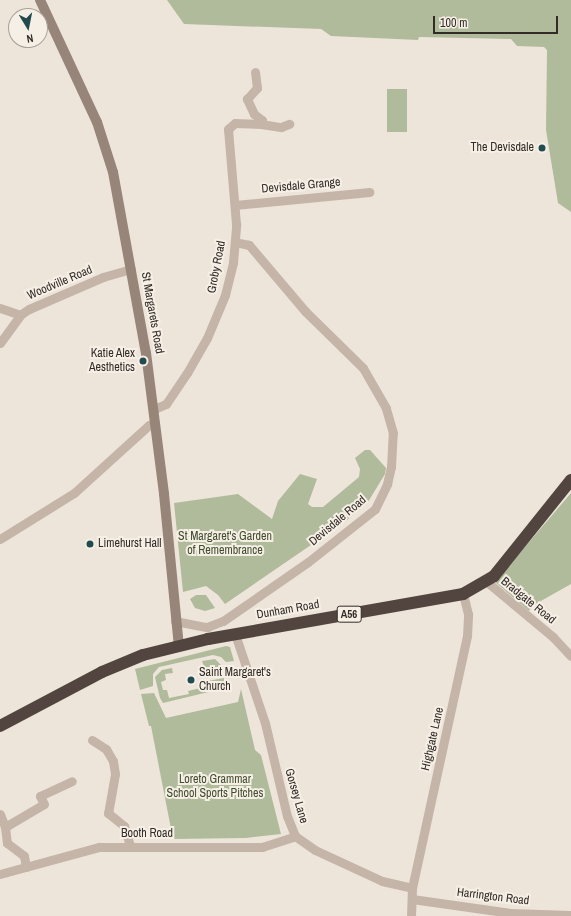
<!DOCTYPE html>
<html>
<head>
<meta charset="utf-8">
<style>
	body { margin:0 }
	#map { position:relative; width:571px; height:916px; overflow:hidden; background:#eee5da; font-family:"Archivo Narrow",sans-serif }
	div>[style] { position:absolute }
	.green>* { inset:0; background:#b0bb9c; transform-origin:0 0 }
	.street>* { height:9px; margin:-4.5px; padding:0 4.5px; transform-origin:4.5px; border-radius:4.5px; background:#c5b5a8 }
	.secondary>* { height:10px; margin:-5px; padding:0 5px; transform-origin:5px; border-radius:5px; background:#988579 }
	.highway>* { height:12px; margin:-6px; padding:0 6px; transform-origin:6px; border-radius:6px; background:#52453f }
	.dots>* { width:11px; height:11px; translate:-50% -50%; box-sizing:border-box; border:2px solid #f6efe6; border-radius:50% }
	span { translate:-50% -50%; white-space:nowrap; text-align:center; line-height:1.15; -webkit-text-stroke:4px #f6efe6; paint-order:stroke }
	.shield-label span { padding:1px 3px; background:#f6efe6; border:1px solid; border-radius:3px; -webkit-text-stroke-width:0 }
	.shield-label { font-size:11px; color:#322b27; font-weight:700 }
	.poi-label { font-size:12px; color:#322b27 }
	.right { translate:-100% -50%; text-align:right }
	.left { translate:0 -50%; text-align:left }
	.street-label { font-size:12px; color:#322b27 }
	.park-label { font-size:12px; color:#414e2e }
	.north { position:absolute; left:8px; top:8px; width:40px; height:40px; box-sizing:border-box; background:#f6efe6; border:1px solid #a8a19a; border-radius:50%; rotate:170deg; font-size:11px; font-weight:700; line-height:16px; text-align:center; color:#322b27 }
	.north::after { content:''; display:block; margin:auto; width:14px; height:18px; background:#224b4f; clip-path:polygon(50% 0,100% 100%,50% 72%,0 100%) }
	.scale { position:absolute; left:433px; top:16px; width:125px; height:18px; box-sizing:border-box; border:2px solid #322b27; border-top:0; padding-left:5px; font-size:12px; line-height:14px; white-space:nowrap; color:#322b27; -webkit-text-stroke:3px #f6efe6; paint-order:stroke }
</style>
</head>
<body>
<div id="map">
	<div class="green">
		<i style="clip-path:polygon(167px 0,571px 0,571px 212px,558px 203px,546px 130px,547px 50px,544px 47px,517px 46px,511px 39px,419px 37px,418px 40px,331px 36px,321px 29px,184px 24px)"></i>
		<i style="left:387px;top:89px;width:20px;height:43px"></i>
		<i style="clip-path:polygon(365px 450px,370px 450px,386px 468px,385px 474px,368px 502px,346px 521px,225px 604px,218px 595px,206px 586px,183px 592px,174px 503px,238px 494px,272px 519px,278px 501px,300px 474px,317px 479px,308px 504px,312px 507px,323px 507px,359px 477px,360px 469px,355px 458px)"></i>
		<i style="clip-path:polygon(571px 493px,571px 584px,532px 606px,529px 611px,495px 582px)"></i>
		<i style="clip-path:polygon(196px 595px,206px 595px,215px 608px,205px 611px,195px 608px,190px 599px)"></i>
		<i style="clip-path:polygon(226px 646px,230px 647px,234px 661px,226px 662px,221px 657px,213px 655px,159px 667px,153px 674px,153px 686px,140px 690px,135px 669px)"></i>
		<i style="clip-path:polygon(215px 659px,223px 667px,206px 671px,202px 661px)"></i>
		<i style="clip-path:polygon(172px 668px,173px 673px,165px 674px,166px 680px,161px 682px,163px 690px,167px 690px,169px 698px,189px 694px,188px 691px,209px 686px,208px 681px,224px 678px,225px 688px,163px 703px,160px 698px,155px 677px,162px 670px)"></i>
		<i style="clip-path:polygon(241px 689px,255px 750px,261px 755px,281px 834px,246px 838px,173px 839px,151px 726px,149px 726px,141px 694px,154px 693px,166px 718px,238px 702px)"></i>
	</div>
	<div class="street">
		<i style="left:261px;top:124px;width:20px;rotate:9deg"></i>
		<i style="left:281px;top:127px;width:9px;rotate:-21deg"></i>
		<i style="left:235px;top:205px;width:135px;rotate:-5.5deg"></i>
		<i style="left:0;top:308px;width:21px;rotate:19deg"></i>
		<i style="left:0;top:343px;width:34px;rotate:-54deg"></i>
		<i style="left:20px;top:315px;width:11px;rotate:-34deg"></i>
		<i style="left:29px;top:309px;width:81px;rotate:-23.4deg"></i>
		<i style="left:103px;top:277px;width:29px;rotate:-16deg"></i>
		<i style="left:154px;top:409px;width:13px;rotate:-23deg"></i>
		<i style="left:166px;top:404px;width:37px;rotate:-56deg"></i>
		<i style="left:187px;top:373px;width:40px;rotate:-60.3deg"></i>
		<i style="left:207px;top:338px;width:47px;rotate:-67.3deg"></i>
		<i style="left:225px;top:295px;width:34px;rotate:-76deg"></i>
		<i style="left:233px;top:262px;width:38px;rotate:-85deg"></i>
		<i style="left:236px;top:224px;width:95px;rotate:-94.8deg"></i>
		<i style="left:228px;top:129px;width:9px;rotate:-41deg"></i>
		<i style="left:235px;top:123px;width:26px;rotate:2deg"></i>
		<i style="left:261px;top:124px;width:4px;rotate:-76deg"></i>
		<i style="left:262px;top:120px;width:10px;rotate:-143deg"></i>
		<i style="left:254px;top:114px;width:17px;rotate:-115deg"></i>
		<i style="left:247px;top:99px;width:15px;rotate:-48deg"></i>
		<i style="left:257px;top:88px;width:16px;rotate:-97deg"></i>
		<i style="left:0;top:539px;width:87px;rotate:-31.9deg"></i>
		<i style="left:74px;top:493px;width:101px;rotate:-42.2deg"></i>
		<i style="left:149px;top:425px;width:6px;rotate:-18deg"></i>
		<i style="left:487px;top:582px;width:86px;rotate:39.8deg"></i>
		<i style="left:553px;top:637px;width:26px;rotate:47deg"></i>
		<i style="left:175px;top:621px;width:33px;rotate:11deg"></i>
		<i style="left:207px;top:627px;width:17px;rotate:-21deg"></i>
		<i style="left:223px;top:621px;width:103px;rotate:-34.8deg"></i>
		<i style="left:308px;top:562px;width:85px;rotate:-38.3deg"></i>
		<i style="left:375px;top:509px;width:28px;rotate:-64deg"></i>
		<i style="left:387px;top:484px;width:17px;rotate:-77deg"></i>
		<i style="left:391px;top:467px;width:34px;rotate:-87deg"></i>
		<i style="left:393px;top:433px;width:26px;rotate:-106deg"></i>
		<i style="left:386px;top:408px;width:46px;rotate:-119.9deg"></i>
		<i style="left:363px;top:368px;width:81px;rotate:-135.5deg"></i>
		<i style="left:305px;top:311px;width:87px;rotate:-130.3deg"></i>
		<i style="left:249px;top:245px;width:14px;rotate:-168deg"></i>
		<i style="left:235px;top:634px;width:94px;rotate:71.4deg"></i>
		<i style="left:265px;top:723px;width:96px;rotate:76.7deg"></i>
		<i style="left:287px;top:816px;width:22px;rotate:68deg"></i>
		<i style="left:295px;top:836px;width:24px;rotate:35deg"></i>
		<i style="left:315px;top:850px;width:74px;rotate:24.8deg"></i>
		<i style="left:382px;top:881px;width:31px;rotate:13deg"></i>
		<i style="left:92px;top:740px;width:17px;rotate:33deg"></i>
		<i style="left:106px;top:749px;width:14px;rotate:60deg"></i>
		<i style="left:113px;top:761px;width:13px;rotate:81deg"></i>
		<i style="left:115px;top:774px;width:40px;rotate:100deg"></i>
		<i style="left:108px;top:813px;width:21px;rotate:39deg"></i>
		<i style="left:124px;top:826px;width:21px;rotate:73deg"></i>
		<i style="left:0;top:814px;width:14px;rotate:69deg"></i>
		<i style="left:5px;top:827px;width:16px;rotate:83deg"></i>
		<i style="left:7px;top:843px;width:21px;rotate:37deg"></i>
		<i style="left:24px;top:856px;width:11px;rotate:80deg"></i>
		<i style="left:5px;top:827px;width:45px;rotate:-30.5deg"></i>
		<i style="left:44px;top:804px;width:9px;rotate:-117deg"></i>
		<i style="left:40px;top:796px;width:35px;rotate:-25deg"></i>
		<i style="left:0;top:874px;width:103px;rotate:-15.3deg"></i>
		<i style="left:99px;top:847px;width:163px"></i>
		<i style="left:262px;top:847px;width:35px;rotate:-18deg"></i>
		<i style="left:412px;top:899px;width:99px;rotate:8.1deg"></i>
		<i style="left:510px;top:913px;width:61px;rotate:1.9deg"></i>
		<i style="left:411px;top:916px;width:28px;rotate:-88deg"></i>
		<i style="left:412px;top:888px;width:258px;rotate:-77.7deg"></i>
		<i style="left:467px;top:636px;width:22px;rotate:-87deg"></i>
		<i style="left:468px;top:614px;width:21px;rotate:-104deg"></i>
	</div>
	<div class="secondary">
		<i style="left:40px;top:0;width:135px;rotate:65deg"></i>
		<i style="left:97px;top:122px;width:52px;rotate:72.3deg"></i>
		<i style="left:113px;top:172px;width:184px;rotate:79.7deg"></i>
		<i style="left:146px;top:353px;width:142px;rotate:82.7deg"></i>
		<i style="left:164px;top:494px;width:153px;rotate:84.4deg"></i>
	</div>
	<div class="highway">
		<i style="left:0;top:726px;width:115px;rotate:-27.9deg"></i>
		<i style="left:102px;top:672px;width:44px;rotate:-22.5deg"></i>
		<i style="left:143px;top:655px;width:67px;rotate:-13.8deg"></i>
		<i style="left:208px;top:639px;width:259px;rotate:-10deg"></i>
		<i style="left:463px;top:594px;width:36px;rotate:-30deg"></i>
		<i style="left:494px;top:576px;width:123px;rotate:-51.3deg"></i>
	</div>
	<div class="dots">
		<i style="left:542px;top:148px;background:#224b4f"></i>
		<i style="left:143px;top:361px;background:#224b4f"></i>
		<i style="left:90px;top:544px;background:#224b4f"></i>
		<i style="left:191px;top:680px;background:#224b4f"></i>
	</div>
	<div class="shield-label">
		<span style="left:349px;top:614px">A56</span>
	</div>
	<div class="poi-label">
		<span class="right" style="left:534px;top:148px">The Devisdale</span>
		<span class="right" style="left:135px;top:361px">Katie Alex<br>Aesthetics</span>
		<span class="left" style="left:98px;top:544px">Limehurst Hall</span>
		<span class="left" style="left:199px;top:680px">Saint Margaret's<br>Church</span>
	</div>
	<div class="street-label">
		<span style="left:301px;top:186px;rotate:-5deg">Devisdale Grange</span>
		<span style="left:217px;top:267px;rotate:-79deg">Groby Road</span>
		<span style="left:60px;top:283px;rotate:-23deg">Woodville Road</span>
		<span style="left:152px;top:313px;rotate:80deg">St Margarets Road</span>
		<span style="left:338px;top:521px;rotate:-40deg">Devisdale Road</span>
		<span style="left:528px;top:601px;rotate:39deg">Bradgate Road</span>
		<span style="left:288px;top:610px;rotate:-10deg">Dunham Road</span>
		<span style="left:433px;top:739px;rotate:-77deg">Highgate Lane</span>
		<span style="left:296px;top:796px;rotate:74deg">Gorsey Lane</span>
		<span style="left:147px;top:834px">Booth Road</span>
		<span style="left:493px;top:897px;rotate:7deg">Harrington Road</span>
	</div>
	<div class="park-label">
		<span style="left:225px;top:544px">St Margaret's Garden<br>of Remembrance</span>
		<span style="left:215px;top:787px">Loreto Grammar<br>School Sports Pitches</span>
	</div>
	<div class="north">N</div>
	<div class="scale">100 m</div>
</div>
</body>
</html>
